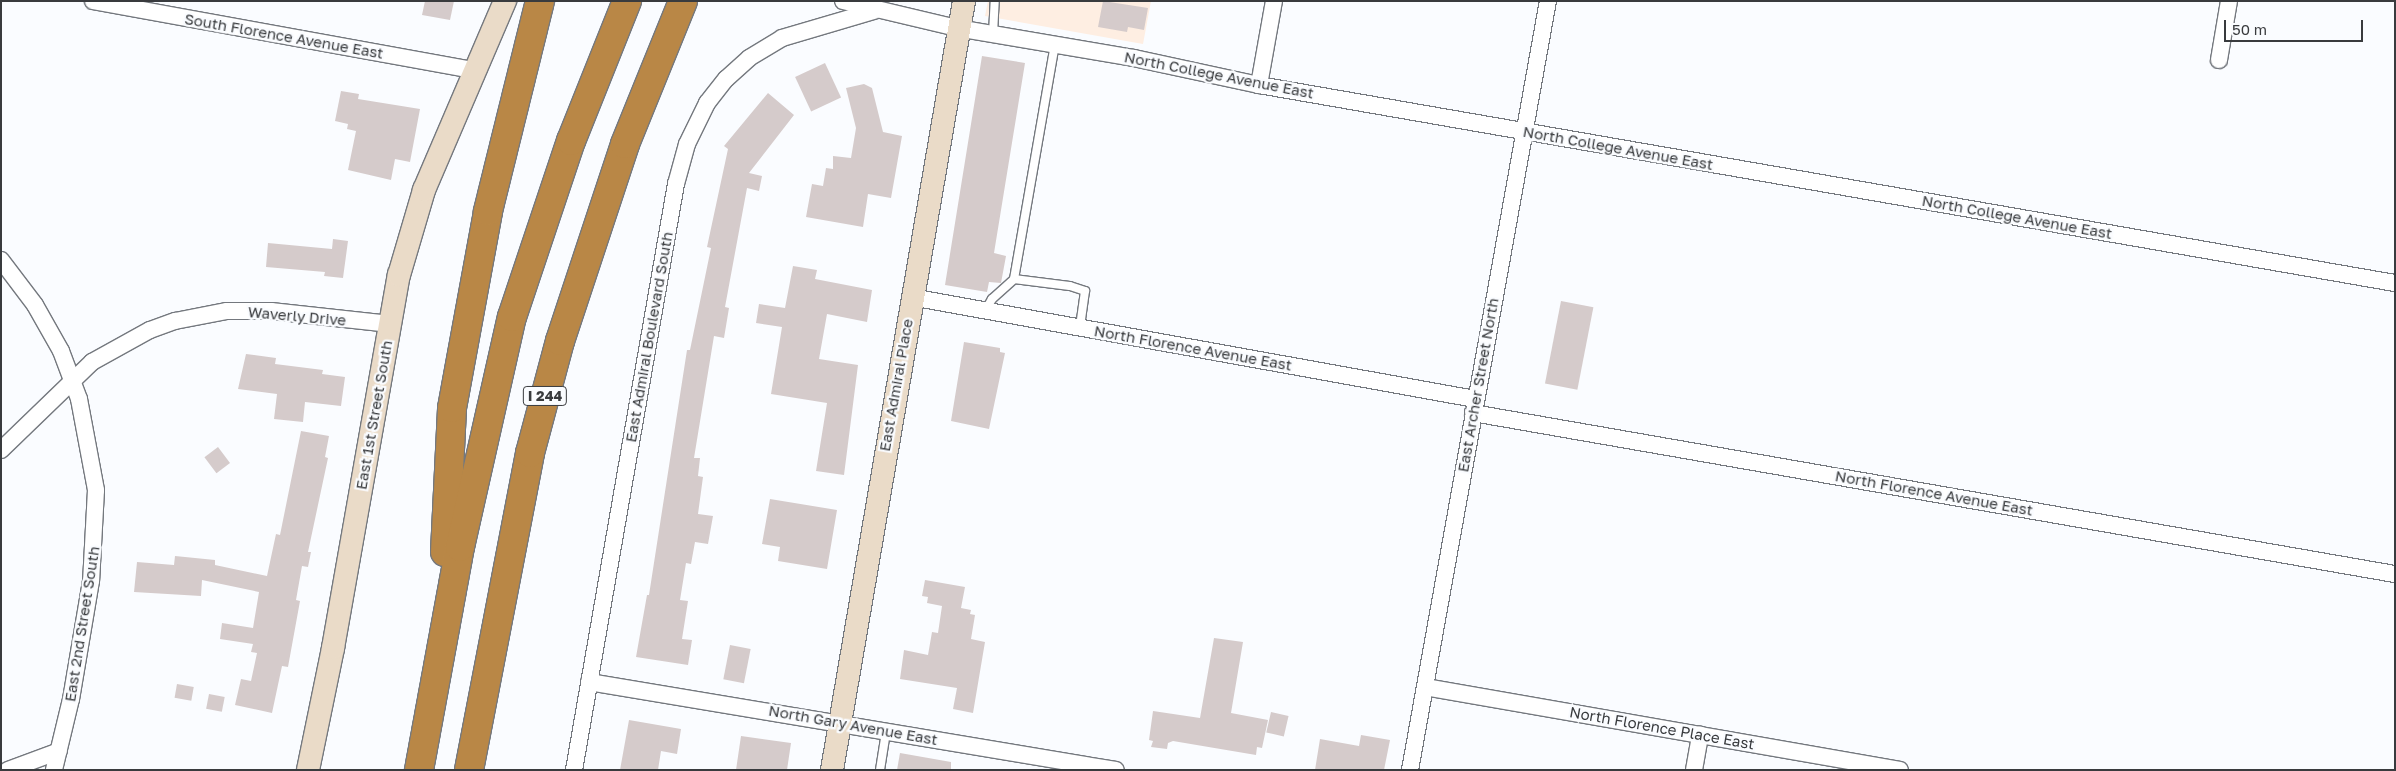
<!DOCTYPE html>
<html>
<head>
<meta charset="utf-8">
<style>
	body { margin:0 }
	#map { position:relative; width:2396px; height:771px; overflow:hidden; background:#fafcff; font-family:"Golos Text",sans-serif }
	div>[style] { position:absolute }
	.commercial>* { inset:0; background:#feeee2 }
	.building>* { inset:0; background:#d5cbcb; transform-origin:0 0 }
	.roads { filter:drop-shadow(1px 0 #74787e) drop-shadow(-1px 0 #74787e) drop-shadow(0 1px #74787e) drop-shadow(0 -1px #74787e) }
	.lane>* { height:8px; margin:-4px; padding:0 4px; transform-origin:4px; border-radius:4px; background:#fff }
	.street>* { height:16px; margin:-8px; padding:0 8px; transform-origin:8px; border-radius:8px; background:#fff }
	.secondary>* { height:22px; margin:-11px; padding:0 11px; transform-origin:11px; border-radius:11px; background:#eadbc8 }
	.highway>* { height:28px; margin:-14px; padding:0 14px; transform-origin:14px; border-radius:14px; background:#b98746 }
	span { translate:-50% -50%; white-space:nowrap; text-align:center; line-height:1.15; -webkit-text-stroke:4.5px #fafcff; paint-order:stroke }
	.shield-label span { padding:1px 4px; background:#fafcff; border:1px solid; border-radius:4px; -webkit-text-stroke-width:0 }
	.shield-label { font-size:14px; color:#393b3e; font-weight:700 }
	.street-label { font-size:15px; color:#393b3e }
	.frame { position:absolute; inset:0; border:2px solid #393b3e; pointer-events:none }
	.scale { position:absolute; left:2224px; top:20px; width:139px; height:22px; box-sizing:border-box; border:2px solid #393b3e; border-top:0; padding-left:6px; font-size:15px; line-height:18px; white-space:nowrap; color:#393b3e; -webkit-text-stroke:4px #fafcff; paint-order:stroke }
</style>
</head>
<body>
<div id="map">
	<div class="commercial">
		<i style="clip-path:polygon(988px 1px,1151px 1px,1143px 44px,985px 16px)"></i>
	</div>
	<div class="building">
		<i style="clip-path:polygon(425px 1px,454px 1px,450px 20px,422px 15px)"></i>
		<i style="clip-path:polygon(1103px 1px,1148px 8px,1144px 30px,1128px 27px,1127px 32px,1098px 27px)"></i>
		<i style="clip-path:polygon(982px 56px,1025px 63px,994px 253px,1006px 256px,1001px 283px,989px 282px,987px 292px,945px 285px)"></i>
		<i style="left:825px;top:63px;width:38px;height:33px;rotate:65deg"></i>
		<i style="clip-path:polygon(864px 84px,872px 88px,883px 132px,902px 136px,891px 198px,868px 194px,863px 227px,806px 217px,812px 184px,823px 186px,826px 168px,833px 169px,833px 156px,851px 158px,856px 128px,846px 88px)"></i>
		<i style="clip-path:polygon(341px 91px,359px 94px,358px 99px,420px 109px,410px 162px,395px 159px,391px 180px,348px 170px,356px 131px,347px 129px,348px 124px,335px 121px)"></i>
		<i style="clip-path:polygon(768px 93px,794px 115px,749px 173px,762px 176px,759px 191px,747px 188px,725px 307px,729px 308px,724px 338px,714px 336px,694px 458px,700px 458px,698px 476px,703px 477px,698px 514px,713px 516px,708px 544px,695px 542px,691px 564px,686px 563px,680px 600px,688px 601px,682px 639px,692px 640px,688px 665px,636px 657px,647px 595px,649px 595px,687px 350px,690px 350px,711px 248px,707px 247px,728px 149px,724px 146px)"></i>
		<i style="clip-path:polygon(333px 239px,348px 241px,343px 278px,324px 276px,325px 272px,266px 267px,268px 243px,332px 249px)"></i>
		<i style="clip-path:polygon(793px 266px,817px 270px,815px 279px,872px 290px,867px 322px,827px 314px,819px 359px,858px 365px,844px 475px,816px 471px,827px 403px,771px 394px,782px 327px,756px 323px,759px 304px,785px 308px)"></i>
		<i style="left:1561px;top:301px;width:33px;height:84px;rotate:11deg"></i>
		<i style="clip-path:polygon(964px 342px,1000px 348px,1000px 352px,1005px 353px,989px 429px,951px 421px)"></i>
		<i style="clip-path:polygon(246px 354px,276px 358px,275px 364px,323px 370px,322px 374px,345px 377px,341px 406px,305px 402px,303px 422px,274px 419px,277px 394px,238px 389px)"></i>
		<i style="clip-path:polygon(301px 431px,329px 436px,325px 457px,328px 458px,308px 552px,311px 552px,308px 567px,302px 566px,296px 600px,300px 601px,288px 667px,282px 666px,272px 713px,235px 705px,241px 679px,251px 681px,257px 653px,251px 652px,253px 644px,220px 639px,222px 623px,253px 628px,259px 592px,202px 580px,201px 596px,134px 592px,137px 562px,174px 565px,175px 556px,215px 560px,215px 565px,267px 576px,276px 534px,280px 535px)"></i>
		<i style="left:218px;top:447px;width:20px;height:17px;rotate:53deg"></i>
		<i style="clip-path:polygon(770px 499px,837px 510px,827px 569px,778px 561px,780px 547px,762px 544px)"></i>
		<i style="clip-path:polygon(925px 580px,965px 587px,961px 608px,971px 610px,970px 614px,975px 615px,971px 639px,985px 642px,973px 713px,953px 709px,957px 688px,900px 679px,904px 650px,928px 655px,932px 632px,938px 633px,942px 606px,927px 603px,928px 597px,922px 596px)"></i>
		<i style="clip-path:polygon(1214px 638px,1243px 642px,1231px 713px,1268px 720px,1262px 748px,1257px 747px,1256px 755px,1173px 741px,1168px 743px,1167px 749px,1151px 747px,1153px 741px,1149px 740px,1153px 711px,1200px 718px)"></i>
		<i style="left:730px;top:645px;width:21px;height:35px;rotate:11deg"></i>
		<i style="left:177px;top:684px;width:17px;height:14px;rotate:10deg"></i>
		<i style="left:209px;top:694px;width:16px;height:15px;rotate:11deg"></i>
		<i style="left:1271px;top:712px;width:18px;height:21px;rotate:13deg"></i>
		<i style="clip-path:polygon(629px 720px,681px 729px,677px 754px,661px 751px,658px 770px,620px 770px)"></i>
		<i style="clip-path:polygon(1361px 735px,1390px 740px,1384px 770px,1315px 770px,1320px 739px,1359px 746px)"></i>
		<i style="clip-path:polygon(741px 736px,791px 743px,787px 770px,736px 770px)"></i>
		<i style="clip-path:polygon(900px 753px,951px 762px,951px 770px,897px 770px)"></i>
	</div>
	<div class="roads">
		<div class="lane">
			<i style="left:993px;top:34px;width:33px;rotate:-87deg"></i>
			<i style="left:1014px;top:279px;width:239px;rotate:-80.1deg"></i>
			<i style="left:985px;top:311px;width:14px;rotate:-60deg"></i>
			<i style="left:992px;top:299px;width:30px;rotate:-42deg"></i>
			<i style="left:1014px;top:279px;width:56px;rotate:7.1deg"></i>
			<i style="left:1070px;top:286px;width:16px;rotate:18deg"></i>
			<i style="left:1085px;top:291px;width:37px;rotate:98deg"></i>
			<i style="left:880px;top:770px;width:39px;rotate:-81deg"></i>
		</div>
		<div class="street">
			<i style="left:93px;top:1px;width:387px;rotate:10.3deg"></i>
			<i style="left:843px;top:1px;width:117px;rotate:13.3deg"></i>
			<i style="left:957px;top:28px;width:180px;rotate:9.6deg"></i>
			<i style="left:1134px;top:58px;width:128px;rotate:12.2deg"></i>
			<i style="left:1259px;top:85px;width:1153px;rotate:9.89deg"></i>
			<i style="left:2219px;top:60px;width:60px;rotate:-80.4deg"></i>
			<i style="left:1259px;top:85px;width:85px;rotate:-79.9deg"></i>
			<i style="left:1px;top:260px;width:56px;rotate:52.9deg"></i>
			<i style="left:35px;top:305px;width:53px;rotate:60.5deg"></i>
			<i style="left:61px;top:351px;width:51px;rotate:69.4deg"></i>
			<i style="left:79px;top:399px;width:93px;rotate:79.4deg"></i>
			<i style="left:96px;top:490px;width:91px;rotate:93.1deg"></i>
			<i style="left:91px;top:581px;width:120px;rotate:99.6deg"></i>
			<i style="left:71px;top:699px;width:73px;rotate:103.5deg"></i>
			<i style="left:911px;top:297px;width:573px;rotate:10.25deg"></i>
			<i style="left:1473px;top:413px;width:936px;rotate:9.91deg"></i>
			<i style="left:1px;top:450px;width:127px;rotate:-44deg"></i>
			<i style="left:92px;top:362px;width:66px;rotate:-28.9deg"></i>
			<i style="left:150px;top:330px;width:27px;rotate:-20deg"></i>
			<i style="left:175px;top:321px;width:53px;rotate:-10.9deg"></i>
			<i style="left:227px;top:311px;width:44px"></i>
			<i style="left:271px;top:311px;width:120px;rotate:6.2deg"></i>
			<i style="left:589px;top:682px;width:534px;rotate:9.48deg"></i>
			<i style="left:1425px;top:687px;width:482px;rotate:9.9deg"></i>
			<i style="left:8px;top:770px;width:54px;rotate:-20.4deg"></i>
			<i style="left:574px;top:770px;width:595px;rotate:-80.13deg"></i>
			<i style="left:676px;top:184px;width:41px;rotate:-74.6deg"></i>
			<i style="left:687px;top:144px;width:46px;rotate:-64deg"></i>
			<i style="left:707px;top:103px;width:31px;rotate:-52deg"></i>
			<i style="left:726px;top:79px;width:31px;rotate:-42deg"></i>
			<i style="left:749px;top:58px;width:39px;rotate:-31deg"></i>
			<i style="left:782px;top:38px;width:96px;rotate:-16.4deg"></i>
			<i style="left:1410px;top:770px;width:781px;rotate:-79.83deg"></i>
			<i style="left:1694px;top:770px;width:36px;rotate:-80deg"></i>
		</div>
		<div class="secondary">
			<i style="left:308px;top:770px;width:125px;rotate:-78.4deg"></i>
			<i style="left:333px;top:648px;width:379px;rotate:-80deg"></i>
			<i style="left:399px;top:275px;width:89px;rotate:-73.6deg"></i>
			<i style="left:424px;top:190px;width:206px;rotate:-66.8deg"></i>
			<i style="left:832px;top:770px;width:780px;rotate:-80.26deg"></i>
		</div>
		<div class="highway">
			<i style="left:445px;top:552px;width:144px;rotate:-87.2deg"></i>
			<i style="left:452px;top:408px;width:200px;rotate:-79.6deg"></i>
			<i style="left:488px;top:211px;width:216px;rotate:-76.1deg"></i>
			<i style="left:419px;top:770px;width:227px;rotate:-79.6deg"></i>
			<i style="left:460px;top:547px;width:236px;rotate:-77.3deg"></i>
			<i style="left:512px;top:317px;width:186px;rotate:-71.5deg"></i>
			<i style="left:571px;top:141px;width:151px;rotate:-68.2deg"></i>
			<i style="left:469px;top:770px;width:323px;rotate:-79.1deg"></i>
			<i style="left:530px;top:453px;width:116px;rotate:-75deg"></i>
			<i style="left:560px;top:341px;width:207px;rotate:-71.7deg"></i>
			<i style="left:625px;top:144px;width:154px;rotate:-67.9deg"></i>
		</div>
	</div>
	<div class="shield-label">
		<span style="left:545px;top:396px">I 244</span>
	</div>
	<div class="street-label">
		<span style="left:284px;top:36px;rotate:10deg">South Florence Avenue East</span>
		<span style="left:1219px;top:75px;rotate:11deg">North College Avenue East</span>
		<span style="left:1618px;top:148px;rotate:10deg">North College Avenue East</span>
		<span style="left:2017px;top:217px;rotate:10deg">North College Avenue East</span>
		<span style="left:297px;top:316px;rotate:5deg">Waverly Drive</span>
		<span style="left:649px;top:337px;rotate:-80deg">East Admiral Boulevard South</span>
		<span style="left:1193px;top:348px;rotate:10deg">North Florence Avenue East</span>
		<span style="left:896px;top:385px;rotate:-80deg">East Admiral Place</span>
		<span style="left:1478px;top:385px;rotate:-80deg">East Archer Street North</span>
		<span style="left:374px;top:415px;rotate:-80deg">East 1st Street South</span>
		<span style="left:1934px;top:493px;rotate:10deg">North Florence Avenue East</span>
		<span style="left:82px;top:624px;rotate:-81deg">East 2nd Street South</span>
		<span style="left:853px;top:725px;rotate:10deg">North Gary Avenue East</span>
		<span style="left:1662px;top:728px;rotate:10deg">North Florence Place East</span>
	</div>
	<div class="frame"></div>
	<div class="scale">50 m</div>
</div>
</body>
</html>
